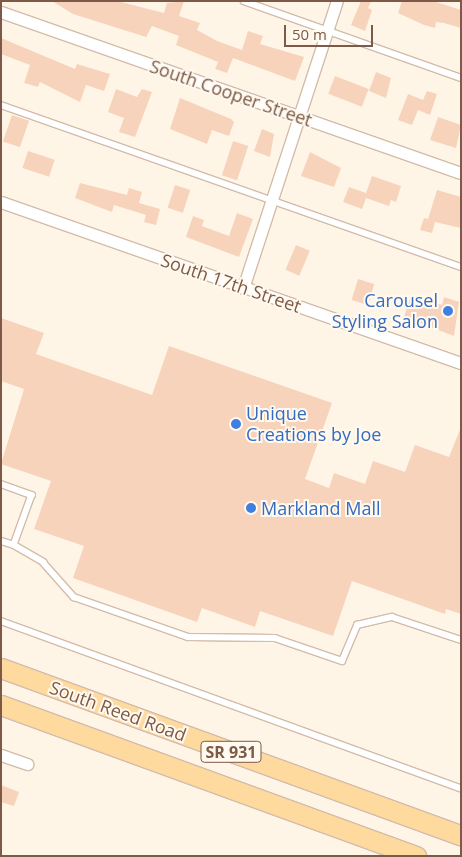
<!DOCTYPE html>
<html>
<head>
<meta charset="utf-8">
<style>
	body { margin:0 }
	#map { position:relative; width:462px; height:857px; overflow:hidden; background:#fff5e7; font-family:"Open Sans",sans-serif }
	div>[style] { position:absolute }
	.building>* { inset:0; background:#f7d3bb; transform-origin:0 0 }
	.roads { filter:drop-shadow(1px 0 #d3bcab) drop-shadow(-1px 0 #d3bcab) drop-shadow(0 1px #d3bcab) drop-shadow(0 -1px #d3bcab) }
	.lane>* { height:5.5px; margin:-2.75px; padding:0 2.75px; transform-origin:2.75px; border-radius:2.75px; background:#fff }
	.street>* { height:11px; margin:-5.5px; padding:0 5.5px; transform-origin:5.5px; border-radius:5.5px; background:#fff }
	.primary>* { height:19px; margin:-9.5px; padding:0 9.5px; transform-origin:9.5px; border-radius:9.5px; background:#ffda9e }
	.dots>* { width:14px; height:14px; translate:-50% -50%; box-sizing:border-box; border:2px solid #fff9f0; border-radius:50% }
	span { translate:-50% -50%; white-space:nowrap; text-align:center; line-height:1.15; -webkit-text-stroke:4px #fff9f0; paint-order:stroke }
	.shield-label span { padding:1px 4px; background:#fff9f0; border:1px solid; border-radius:4px; -webkit-text-stroke-width:0 }
	.shield-label { font-size:16px; color:#7d5a47; font-weight:700 }
	.street-label { font-size:18px; color:#7d5a47 }
	.shop-label { font-size:18px; color:#366cbe }
	.right { translate:-100% -50%; text-align:right }
	.left { translate:0 -50%; text-align:left }
	.frame { position:absolute; inset:0; border:2px solid #7d5a47; pointer-events:none }
	.scale { position:absolute; left:284px; top:25px; width:89px; height:22px; box-sizing:border-box; border:2px solid #7d5a47; border-top:0; padding-left:6px; font-size:15px; line-height:18px; white-space:nowrap; color:#7d5a47; -webkit-text-stroke:4px #fff9f0; paint-order:stroke }
</style>
</head>
<body>
<div id="map">
	<div class="building">
		<i style="clip-path:polygon(52px 1px,121px 2px,164px 13px,167px 3px,184px 1px,179px 16px,200px 23px,197px 30px,217px 41px,242px 50px,248px 31px,263px 36px,260px 44px,304px 57px,295px 81px,233px 58px,227px 73px,215px 69px,218px 62px,176px 45px,179px 36px,152px 26px,146px 37px,73px 14px)"></i>
		<i style="clip-path:polygon(361px 1px,371px 1px,368px 8px,372px 10px,365px 31px,351px 25px)"></i>
		<i style="clip-path:polygon(402px 1px,433px 1px,461px 10px,461px 28px,444px 23px,436px 22px,435px 28px,424px 25px,398px 13px)"></i>
		<i style="clip-path:polygon(1px 38px,75px 69px,77px 64px,110px 74px,104px 91px,86px 85px,80px 102px,40px 82px,38px 87px,24px 83px,30px 65px,1px 54px)"></i>
		<i style="clip-path:polygon(376px 72px,391px 78px,386px 98px,369px 91px)"></i>
		<i style="left:335px;top:76px;width:36px;height:19px;rotate:21deg"></i>
		<i style="clip-path:polygon(116px 89px,137px 97px,142px 89px,152px 92px,135px 137px,119px 132px,124px 118px,108px 112px)"></i>
		<i style="clip-path:polygon(427px 91px,437px 94px,430px 115px,418px 110px,412px 125px,398px 120px,408px 94px,423px 100px)"></i>
		<i style="clip-path:polygon(180px 98px,231px 119px,234px 122px,229px 136px,212px 130px,207px 144px,170px 129px)"></i>
		<i style="left:12px;top:115px;width:18px;height:28px;rotate:19deg"></i>
		<i style="clip-path:polygon(438px 117px,461px 125px,456px 148px,430px 140px)"></i>
		<i style="clip-path:polygon(262px 129px,274px 134px,270px 157px,254px 151px)"></i>
		<i style="left:233px;top:141px;width:16px;height:36px;rotate:18deg"></i>
		<i style="left:28px;top:151px;width:28px;height:18px;rotate:18deg"></i>
		<i style="clip-path:polygon(310px 152px,341px 168px,334px 187px,301px 176px)"></i>
		<i style="clip-path:polygon(372px 176px,401px 186px,396px 202px,391px 200px,389px 206px,366px 198px,362px 209px,343px 202px,349px 187px,366px 193px)"></i>
		<i style="clip-path:polygon(80px 183px,127px 195px,129px 188px,142px 192px,139px 203px,160px 209px,156px 225px,144px 222px,146px 215px,114px 205px,112px 212px,75px 198px)"></i>
		<i style="left:175px;top:185px;width:16px;height:24px;rotate:18deg"></i>
		<i style="clip-path:polygon(437px 190px,461px 197px,461px 228px,435px 222px,432px 233px,420px 230px,424px 218px,428px 219px)"></i>
		<i style="clip-path:polygon(237px 213px,253px 219px,239px 257px,186px 237px,193px 216px,204px 220px,202px 226px,229px 236px)"></i>
		<i style="left:296px;top:245px;width:15px;height:27px;rotate:23deg"></i>
		<i style="left:358px;top:279px;width:17px;height:22px;rotate:17deg"></i>
		<i style="clip-path:polygon(411px 295px,442px 305px,444px 297px,459px 302px,454px 336px,404px 317px)"></i>
		<i style="clip-path:polygon(1px 318px,44px 333px,36px 354px,152px 395px,169px 346px,332px 403px,305px 479px,329px 488px,334px 473px,365px 484px,373px 461px,405px 472px,415px 445px,449px 457px,461px 427px,461px 614px,446px 609px,445px 614px,352px 581px,333px 636px,260px 611px,255px 627px,202px 608px,197px 622px,73px 578px,84px 546px,34px 529px,51px 481px,1px 464px,24px 389px,1px 381px)"></i>
		<i style="clip-path:polygon(1px 785px,19px 792px,14px 806px,1px 802px)"></i>
	</div>
	<div class="roads">
		<div class="lane">
			<i style="left:244px;top:1px;width:230px;rotate:19.5deg"></i>
			<i style="left:1px;top:105px;width:488px;rotate:19.4deg"></i>
			<i style="left:1px;top:484px;width:33px;rotate:20deg"></i>
			<i style="left:32px;top:495px;width:53px;rotate:109.8deg"></i>
			<i style="left:14px;top:545px;width:34px;rotate:30deg"></i>
			<i style="left:43px;top:562px;width:47px;rotate:48.5deg"></i>
			<i style="left:74px;top:597px;width:121px;rotate:19.3deg"></i>
			<i style="left:188px;top:637px;width:87px;rotate:0.7deg"></i>
			<i style="left:275px;top:638px;width:71px;rotate:18.9deg"></i>
			<i style="left:342px;top:661px;width:39px;rotate:-67deg"></i>
			<i style="left:357px;top:625px;width:36px;rotate:-13deg"></i>
			<i style="left:392px;top:617px;width:73px;rotate:18.4deg"></i>
			<i style="left:1px;top:541px;width:14px;rotate:17deg"></i>
			<i style="left:1px;top:621px;width:489px;rotate:20deg"></i>
		</div>
		<div class="street">
			<i style="left:1px;top:12px;width:487px;rotate:19.3deg"></i>
			<i style="left:1px;top:202px;width:487px;rotate:19.3deg"></i>
			<i style="left:243px;top:288px;width:302px;rotate:-71.9deg"></i>
			<i style="left:1px;top:755px;width:28px;rotate:19deg"></i>
		</div>
		<div class="primary">
			<i style="left:1px;top:668px;width:489px;rotate:20deg"></i>
			<i style="left:1px;top:705px;width:442px;rotate:20deg"></i>
		</div>
	</div>
	<div class="dots">
		<i style="left:448px;top:311px;background:#3f7fe0"></i>
		<i style="left:236px;top:424px;background:#3f7fe0"></i>
		<i style="left:251px;top:508px;background:#3f7fe0"></i>
	</div>
	<div class="shield-label">
		<span style="left:231px;top:752px">SR 931</span>
	</div>
	<div class="street-label">
		<span style="left:231px;top:93px;rotate:19deg">South Cooper Street</span>
		<span style="left:231px;top:283px;rotate:19deg">South 17th Street</span>
		<span style="left:118px;top:711px;rotate:20deg">South Reed Road</span>
	</div>
	<div class="shop-label">
		<span class="right" style="left:438px;top:311px">Carousel<br>Styling Salon</span>
		<span class="left" style="left:246px;top:424px">Unique<br>Creations by Joe</span>
		<span class="left" style="left:261px;top:508px">Markland Mall</span>
	</div>
	<div class="frame"></div>
	<div class="scale">50 m</div>
</div>
</body>
</html>
